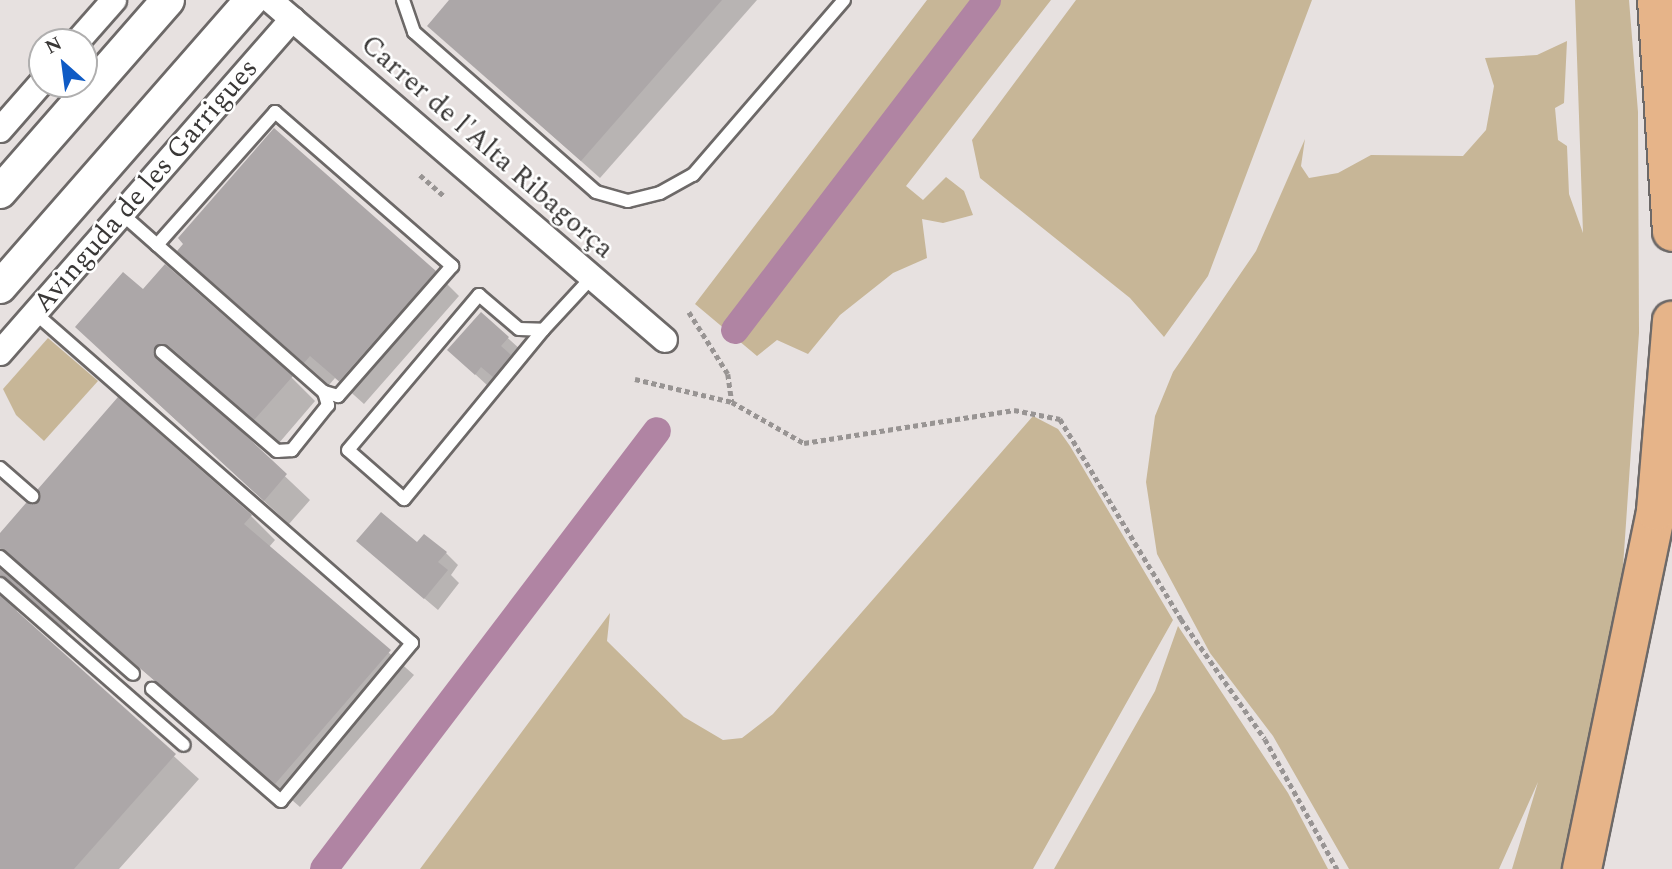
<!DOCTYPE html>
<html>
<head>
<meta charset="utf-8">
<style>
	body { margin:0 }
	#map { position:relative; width:1672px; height:869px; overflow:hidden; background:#e7e1e0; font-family:Spectral,serif }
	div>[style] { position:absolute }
	.green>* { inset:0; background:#c7b697 }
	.shadow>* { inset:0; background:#0003 }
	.canal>* { height:28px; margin:-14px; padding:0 14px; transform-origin:14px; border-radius:14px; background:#b084a3 }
	.building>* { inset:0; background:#aca7a8 }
	.path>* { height:4.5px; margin-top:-2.25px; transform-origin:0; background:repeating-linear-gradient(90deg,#989493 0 5px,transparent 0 8.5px) }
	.roads { filter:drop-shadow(2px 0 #6d6968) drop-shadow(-2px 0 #6d6968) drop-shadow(0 2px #6d6968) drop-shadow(0 -2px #6d6968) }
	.service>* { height:12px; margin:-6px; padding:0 6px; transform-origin:6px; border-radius:6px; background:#fff }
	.minor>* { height:24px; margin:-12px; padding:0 12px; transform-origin:12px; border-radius:12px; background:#fff }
	.tertiary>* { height:32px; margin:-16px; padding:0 16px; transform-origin:16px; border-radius:16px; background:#fff }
	.primary>* { height:38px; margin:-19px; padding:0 19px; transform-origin:19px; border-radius:19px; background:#e6b489 }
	span { translate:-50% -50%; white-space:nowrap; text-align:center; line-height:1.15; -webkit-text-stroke:5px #fff; paint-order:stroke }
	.street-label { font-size:28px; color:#393736 }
	.north { position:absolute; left:28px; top:28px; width:70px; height:70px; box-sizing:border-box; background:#fff; border:2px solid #b0afaf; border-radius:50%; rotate:332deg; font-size:19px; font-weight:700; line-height:28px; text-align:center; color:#393736 }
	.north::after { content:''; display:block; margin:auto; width:24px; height:32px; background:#0f5bc5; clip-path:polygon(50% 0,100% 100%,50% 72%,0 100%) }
</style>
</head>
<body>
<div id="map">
	<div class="green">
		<i style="clip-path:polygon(927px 0,1051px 0,906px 186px,923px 200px,946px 177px,964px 191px,973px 215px,943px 223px,922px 219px,927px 258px,893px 273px,840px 315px,808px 354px,777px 340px,757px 356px,695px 304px)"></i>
		<i style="clip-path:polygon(1076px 0,1312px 0,1208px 276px,1164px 337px,1130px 298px,980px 178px,972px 140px)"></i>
		<i style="clip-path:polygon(1575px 0,1629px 0,1638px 112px,1639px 333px,1620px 611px,1564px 869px,1512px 869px,1538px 782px,1499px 869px,1349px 869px,1273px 736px,1210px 653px,1157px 554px,1146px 482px,1155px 416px,1173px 372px,1256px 251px,1305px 139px,1301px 166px,1309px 178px,1338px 173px,1371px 155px,1463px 156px,1486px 130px,1494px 86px,1485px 58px,1537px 55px,1567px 41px,1564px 103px,1555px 108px,1558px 140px,1567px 146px,1569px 194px,1583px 233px)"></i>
		<i style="clip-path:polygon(48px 338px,98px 381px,44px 441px,16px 415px,3px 389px)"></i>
		<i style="clip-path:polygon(1033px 416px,1058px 429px,1070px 446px,1173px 620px,1033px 869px,420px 869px,610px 613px,607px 641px,684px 717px,723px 740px,742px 738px,773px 714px)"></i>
		<i style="clip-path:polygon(1178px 626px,1288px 793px,1328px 869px,1054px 869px,1155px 691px)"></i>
	</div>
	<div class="shadow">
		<i style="clip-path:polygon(452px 0,757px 0,600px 178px,429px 26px)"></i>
		<i style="clip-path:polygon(179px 251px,435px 272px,459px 296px,364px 404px,335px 378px,329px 385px)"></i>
		<i style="clip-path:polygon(143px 292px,291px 377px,315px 401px,279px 443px,193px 368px,177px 374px,310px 500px,289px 524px,101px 351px)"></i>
		<i style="clip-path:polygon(481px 314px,521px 350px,513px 359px,522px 369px,506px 388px,495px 378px,488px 386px,462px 362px)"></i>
		<i style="clip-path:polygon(251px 516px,275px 540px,269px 547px,414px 675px,300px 807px,32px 574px,17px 574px,18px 586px,68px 631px,31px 600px,16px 602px,17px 614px,199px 779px,119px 869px,0 869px,0 536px)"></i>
		<i style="clip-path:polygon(417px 544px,446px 553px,458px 565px,451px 575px,459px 583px,438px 610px,371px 553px)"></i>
	</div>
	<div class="canal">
		<i style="left:735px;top:330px;width:415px;rotate:-52.6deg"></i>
		<i style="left:324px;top:869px;width:550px;rotate:-52.76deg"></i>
	</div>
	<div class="building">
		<i style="clip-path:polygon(449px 0,722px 0,581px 161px,427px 26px)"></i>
		<i style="clip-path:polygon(274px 128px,436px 271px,339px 381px,310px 356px,304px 363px,177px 251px,183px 244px,178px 238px)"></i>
		<i style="clip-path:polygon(165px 264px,293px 376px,254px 420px,168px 345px,154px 350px,287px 474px,264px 501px,75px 327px,123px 272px,143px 289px)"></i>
		<i style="clip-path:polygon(481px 312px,509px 337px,501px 346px,511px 355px,493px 377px,481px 367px,475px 375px,447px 350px)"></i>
		<i style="clip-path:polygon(118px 397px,252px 515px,244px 524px,391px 650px,275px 784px,0 548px,0 533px,26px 503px,39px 501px,38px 489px)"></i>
		<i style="clip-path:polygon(381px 512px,417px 542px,424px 534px,447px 552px,438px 562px,448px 570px,424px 599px,356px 541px)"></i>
		<i style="clip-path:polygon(0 569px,69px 629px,67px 631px,0 575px)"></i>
		<i style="clip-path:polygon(0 596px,176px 754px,74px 869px,0 869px)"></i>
	</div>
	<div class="path">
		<i style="left:420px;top:175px;width:33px;rotate:41deg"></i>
		<i style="left:689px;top:312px;width:73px;rotate:57.8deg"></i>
		<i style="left:728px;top:374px;width:28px;rotate:82deg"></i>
		<i style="left:635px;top:379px;width:100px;rotate:13.3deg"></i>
		<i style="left:732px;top:402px;width:83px;rotate:29.7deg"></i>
		<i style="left:804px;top:443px;width:213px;rotate:-8.9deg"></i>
		<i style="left:1014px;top:410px;width:47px;rotate:11.1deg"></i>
		<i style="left:1060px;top:419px;width:234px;rotate:58.8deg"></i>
		<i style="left:1181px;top:619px;width:146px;rotate:55deg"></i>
		<i style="left:1265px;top:739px;width:149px;rotate:61deg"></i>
	</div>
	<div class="roads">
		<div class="service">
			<i style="left:403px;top:0;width:34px;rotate:71deg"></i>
			<i style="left:414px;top:32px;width:242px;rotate:41.3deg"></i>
			<i style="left:596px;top:192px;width:33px;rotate:16deg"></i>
			<i style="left:628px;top:201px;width:33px;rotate:-14deg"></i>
			<i style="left:660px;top:193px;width:38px;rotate:-29deg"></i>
			<i style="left:693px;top:175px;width:231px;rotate:-49.2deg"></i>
			<i style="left:122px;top:214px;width:269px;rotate:41.4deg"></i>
			<i style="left:324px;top:392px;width:14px;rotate:73deg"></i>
			<i style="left:328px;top:405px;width:58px;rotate:128.7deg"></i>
			<i style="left:292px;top:450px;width:15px;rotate:176deg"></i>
			<i style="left:277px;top:451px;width:152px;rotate:-139.3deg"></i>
			<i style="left:157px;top:245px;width:178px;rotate:-48.4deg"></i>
			<i style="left:275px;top:112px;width:235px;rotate:41deg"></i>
			<i style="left:452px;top:266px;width:173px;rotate:131.2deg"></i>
			<i style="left:338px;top:396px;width:15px;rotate:-164deg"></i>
			<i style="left:35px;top:313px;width:501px;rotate:41.2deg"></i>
			<i style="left:412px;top:643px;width:205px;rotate:129.7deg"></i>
			<i style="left:281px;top:801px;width:171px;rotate:-139deg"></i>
			<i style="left:543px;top:330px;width:219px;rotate:129.4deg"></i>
			<i style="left:404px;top:499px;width:74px;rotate:-138.8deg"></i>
			<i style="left:348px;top:450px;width:203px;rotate:-49.8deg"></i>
			<i style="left:479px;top:295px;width:52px;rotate:40.4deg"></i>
			<i style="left:519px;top:329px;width:24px;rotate:2deg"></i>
			<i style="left:543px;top:330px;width:72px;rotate:-47.2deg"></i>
			<i style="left:0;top:468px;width:43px;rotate:41.2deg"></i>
			<i style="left:0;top:557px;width:177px;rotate:41.3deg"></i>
			<i style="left:0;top:584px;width:244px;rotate:41.2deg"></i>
		</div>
		<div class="minor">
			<i style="left:270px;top:0;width:521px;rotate:40.72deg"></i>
			<i style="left:77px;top:42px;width:56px;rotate:-48.6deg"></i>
			<i style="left:0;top:130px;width:64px;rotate:-48.8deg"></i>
			<i style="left:0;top:353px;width:444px;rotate:-48.8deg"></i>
		</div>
		<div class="tertiary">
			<i style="left:0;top:192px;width:255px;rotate:-48.8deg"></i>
			<i style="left:0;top:287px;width:381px;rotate:-48.8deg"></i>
		</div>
		<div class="primary">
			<i style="left:1657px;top:0;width:232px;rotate:86.3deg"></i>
			<i style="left:1582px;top:869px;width:366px;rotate:-78.3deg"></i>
			<i style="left:1656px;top:511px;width:191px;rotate:-85.2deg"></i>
		</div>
	</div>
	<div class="street-label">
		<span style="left:487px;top:147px;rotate:41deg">Carrer de l'Alta Ribagorça</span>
		<span style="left:146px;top:186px;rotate:-49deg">Avinguda de les Garrigues</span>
	</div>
	<div class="north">N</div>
</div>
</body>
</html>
